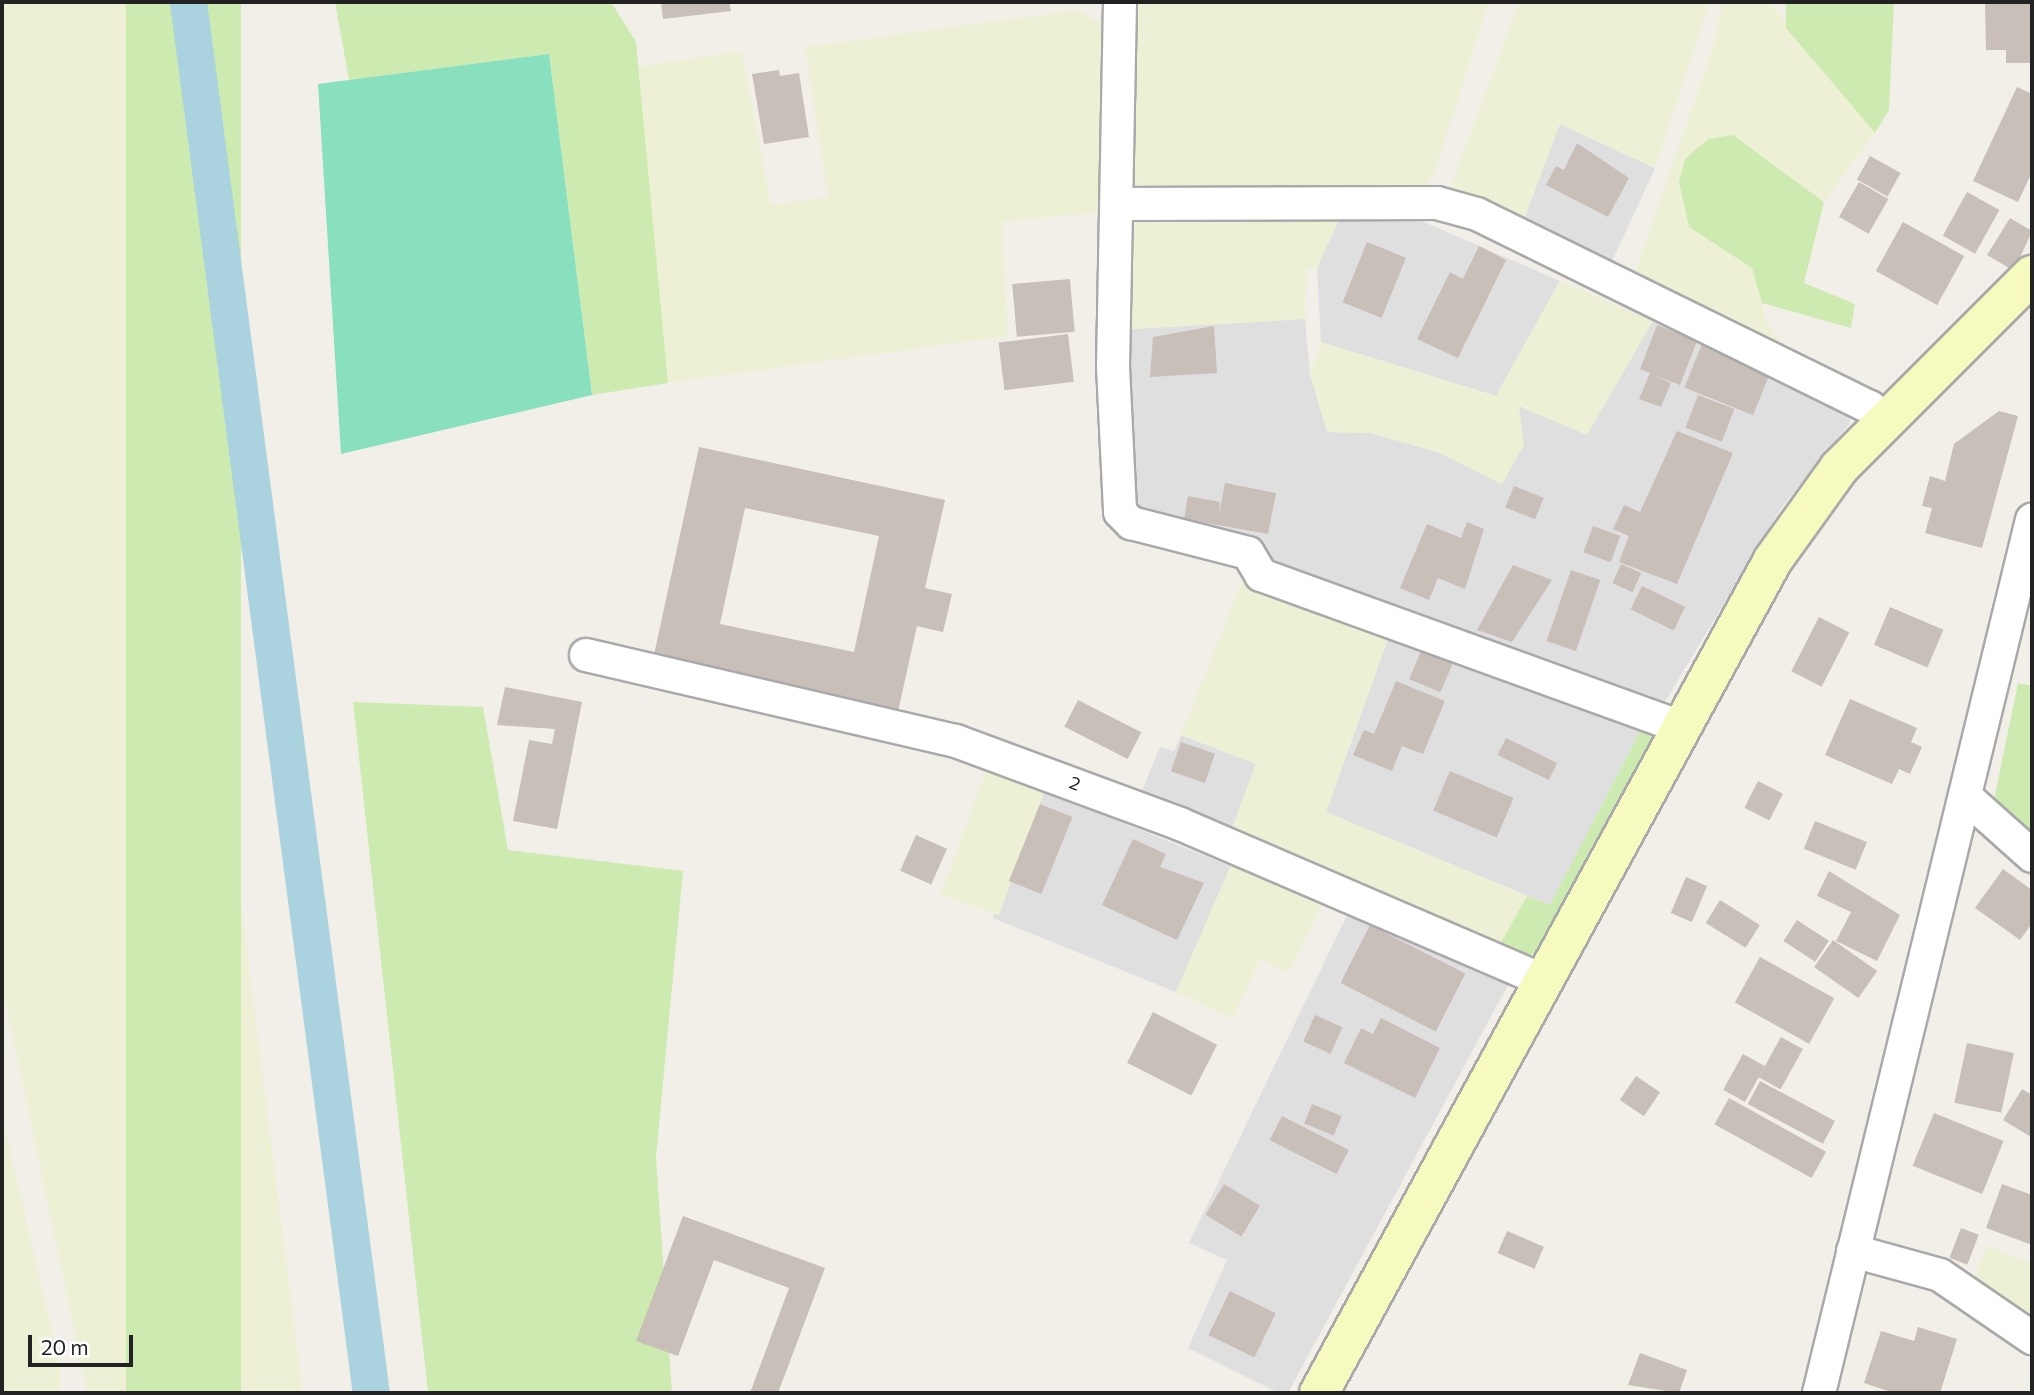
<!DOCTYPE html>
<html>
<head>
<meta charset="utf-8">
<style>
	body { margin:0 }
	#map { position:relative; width:2034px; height:1395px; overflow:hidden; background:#f2efe9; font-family:Commissioner,sans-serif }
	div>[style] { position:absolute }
	.residential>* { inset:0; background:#e0dfdf; transform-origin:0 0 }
	.farmland>* { inset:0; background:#eef0d5; transform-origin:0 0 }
	.grass>* { inset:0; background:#cdebb0; transform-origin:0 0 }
	.pitch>* { inset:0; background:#88e0be }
	.canal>* { height:37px; margin:-18.5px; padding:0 18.5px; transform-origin:18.5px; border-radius:18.5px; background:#aad3df }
	.building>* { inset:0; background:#c7bfb8; transform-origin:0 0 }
	.roads { filter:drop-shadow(2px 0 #a9a9a9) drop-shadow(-2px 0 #a9a9a9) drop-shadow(0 2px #a9a9a9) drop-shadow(0 -2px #a9a9a9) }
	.street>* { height:32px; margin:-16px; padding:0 16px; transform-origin:16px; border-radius:16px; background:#fff }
	.secondary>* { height:38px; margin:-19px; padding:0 19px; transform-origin:19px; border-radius:19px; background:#f7fabf }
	span { translate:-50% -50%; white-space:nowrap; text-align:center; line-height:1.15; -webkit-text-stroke:5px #fff; paint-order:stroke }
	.street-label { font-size:18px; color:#222 }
	.frame { position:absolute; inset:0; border:4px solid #222; pointer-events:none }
	.scale { position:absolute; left:28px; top:1335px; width:105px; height:32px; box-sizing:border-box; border:4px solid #222; border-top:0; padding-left:9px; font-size:21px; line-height:24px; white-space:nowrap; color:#222; -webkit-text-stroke:5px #fff; paint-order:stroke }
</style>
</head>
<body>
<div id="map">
	<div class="residential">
		<i style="left:1560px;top:124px;width:105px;height:122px;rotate:25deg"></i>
		<i style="clip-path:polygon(1408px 215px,1560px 281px,1496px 396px,1321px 342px,1317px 268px,1339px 219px)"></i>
		<i style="clip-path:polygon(1305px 319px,1310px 374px,1328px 432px,1371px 433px,1438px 452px,1502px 484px,1519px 406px,1657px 319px,1849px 409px,1850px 423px,1782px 507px,1660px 710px,1281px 567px,1262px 552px,1135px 519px,1127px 370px,1131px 329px)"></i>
		<i style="clip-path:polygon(1390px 633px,1644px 724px,1550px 905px,1326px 812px)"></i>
		<i style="clip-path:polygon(1181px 735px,1256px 764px,1228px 840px,1138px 800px,1160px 747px,1174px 751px)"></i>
		<i style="left:1044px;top:791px;width:201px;height:137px;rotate:22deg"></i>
		<i style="clip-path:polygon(1349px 911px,1508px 985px,1288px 1393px,1279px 1393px,1188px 1348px,1227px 1260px,1189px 1243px)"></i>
	</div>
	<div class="farmland">
		<i style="clip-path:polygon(2px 2px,126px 2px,303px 1393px,87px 1393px,2px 985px)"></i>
		<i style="clip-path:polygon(1134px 2px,1489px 2px,1434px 174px,1423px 190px,1132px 200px)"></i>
		<i style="clip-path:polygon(1519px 2px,1710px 2px,1655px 168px,1560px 124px,1517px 238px,1444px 205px)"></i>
		<i style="clip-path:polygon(1722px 2px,1770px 2px,1875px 133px,1824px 202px,1733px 135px,1707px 140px,1685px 159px,1689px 227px,1752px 268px,1766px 320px,1790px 359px,1633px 279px,1714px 44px)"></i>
		<i style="clip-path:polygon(1078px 10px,1101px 23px,1101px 212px,1002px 222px,1008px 336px,668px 383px,637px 67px,742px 51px,771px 205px,828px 197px,805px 47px)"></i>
		<i style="clip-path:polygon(1132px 208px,1323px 213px,1339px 219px,1317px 268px,1306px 269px,1305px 319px,1131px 329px)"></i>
		<i style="clip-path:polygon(1560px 281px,1653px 321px,1587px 435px,1519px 406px,1524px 445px,1502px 484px,1438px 452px,1371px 433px,1327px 432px,1310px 374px,1321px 342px,1496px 396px)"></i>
		<i style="clip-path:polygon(1243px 579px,1390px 633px,1326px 812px,1527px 896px,1499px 949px,1230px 834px,1256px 764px,1181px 735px)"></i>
		<i style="left:986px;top:770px;width:62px;height:132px;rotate:20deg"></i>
		<i style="clip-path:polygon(1231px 865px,1321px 906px,1289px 973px,1260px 959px,1233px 1019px,1176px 992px)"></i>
		<i style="clip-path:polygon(2px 1115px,60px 1366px,60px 1393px,2px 1393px)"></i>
		<i style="clip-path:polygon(1987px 1246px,2032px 1263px,2032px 1327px,1971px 1283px)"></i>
	</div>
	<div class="grass">
		<i style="left:126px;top:2px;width:115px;height:1402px"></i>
		<i style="clip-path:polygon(335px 2px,611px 2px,636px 42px,668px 383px,592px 395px,549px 54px,349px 80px)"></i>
		<i style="clip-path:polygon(1786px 2px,1894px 2px,1889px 110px,1875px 133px,1786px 28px)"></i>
		<i style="clip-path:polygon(1733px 135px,1824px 202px,1804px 283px,1855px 304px,1851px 328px,1762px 303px,1752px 268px,1689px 227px,1679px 182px,1685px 159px,1708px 139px)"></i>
		<i style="clip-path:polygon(2018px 683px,2032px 686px,2032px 841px,1994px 800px)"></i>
		<i style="clip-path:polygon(353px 702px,483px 707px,508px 850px,683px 871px,656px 1157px,672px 1393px,428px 1393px)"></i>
		<i style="clip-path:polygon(1644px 724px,1654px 728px,1653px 738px,1542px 950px,1520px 959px,1498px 948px,1527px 896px,1550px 905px)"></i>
	</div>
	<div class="pitch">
		<i style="clip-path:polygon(549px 54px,592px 395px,341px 454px,318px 84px)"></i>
	</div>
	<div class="canal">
		<i style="left:188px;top:2px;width:1403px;rotate:82.51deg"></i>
	</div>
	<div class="building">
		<i style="clip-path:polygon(661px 2px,729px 2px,731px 11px,663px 19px)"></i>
		<i style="clip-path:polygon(1985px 2px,2032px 2px,2032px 63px,2006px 63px,2006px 50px,1986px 50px)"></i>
		<i style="clip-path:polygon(779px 70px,780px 76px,799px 73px,809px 137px,764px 144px,752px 74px)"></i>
		<i style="clip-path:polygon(2017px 87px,2032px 94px,2032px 172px,2018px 202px,1973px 181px)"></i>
		<i style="clip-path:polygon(1577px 143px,1629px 178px,1608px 217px,1546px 185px,1556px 166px,1564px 170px)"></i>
		<i style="left:1870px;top:156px;width:35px;height:27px;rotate:29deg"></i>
		<i style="left:1859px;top:182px;width:34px;height:40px;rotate:30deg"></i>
		<i style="left:1967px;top:192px;width:37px;height:50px;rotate:29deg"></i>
		<i style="clip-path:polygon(2010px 218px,2032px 231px,2014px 271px,1987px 255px)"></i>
		<i style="left:1903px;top:222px;width:70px;height:56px;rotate:29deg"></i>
		<i style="left:1367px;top:242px;width:42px;height:65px;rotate:22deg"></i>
		<i style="clip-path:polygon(1479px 246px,1506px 260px,1458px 358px,1417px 339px,1450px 272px,1463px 279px)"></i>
		<i style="left:1070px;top:279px;width:53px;height:58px;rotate:85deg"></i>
		<i style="clip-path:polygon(1657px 325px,1697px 341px,1680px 385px,1654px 375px,1671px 383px,1661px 407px,1639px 399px,1650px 373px,1640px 369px)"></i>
		<i style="clip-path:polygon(1214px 326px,1217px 373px,1150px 377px,1153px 337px)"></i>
		<i style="left:1068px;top:334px;width:48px;height:70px;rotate:83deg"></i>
		<i style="left:1702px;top:344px;width:74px;height:47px;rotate:22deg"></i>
		<i style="left:1698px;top:395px;width:39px;height:35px;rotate:21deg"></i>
		<i style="clip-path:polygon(1999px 411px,2018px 416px,1982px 548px,1925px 533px,1932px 508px,1922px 506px,1930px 476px,1945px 481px,1954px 444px)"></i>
		<i style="clip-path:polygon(1677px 431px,1733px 453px,1677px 584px,1619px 562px,1629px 536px,1613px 529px,1624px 505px,1640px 512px)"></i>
		<i style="clip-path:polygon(evenodd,699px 447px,945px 500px,925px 588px,952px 594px,943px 632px,917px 626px,897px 716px,652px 664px,699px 447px,745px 508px,879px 536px,854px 652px,720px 624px,745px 508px)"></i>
		<i style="clip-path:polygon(1225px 483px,1276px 493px,1268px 534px,1184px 519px,1188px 496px,1220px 502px,1218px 519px)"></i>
		<i style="left:1514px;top:486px;width:32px;height:23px;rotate:22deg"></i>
		<i style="clip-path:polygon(1467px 522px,1484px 529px,1465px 589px,1438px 578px,1429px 600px,1400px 588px,1427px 524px,1461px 538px)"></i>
		<i style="left:1593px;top:526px;width:29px;height:28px;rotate:20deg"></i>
		<i style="left:1621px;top:564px;width:22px;height:21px;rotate:24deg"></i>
		<i style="clip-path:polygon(1513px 565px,1552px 580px,1512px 642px,1477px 630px)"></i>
		<i style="left:1571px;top:570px;width:31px;height:75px;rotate:19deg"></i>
		<i style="left:1642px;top:586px;width:48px;height:26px;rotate:26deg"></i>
		<i style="left:1890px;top:607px;width:58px;height:41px;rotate:23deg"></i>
		<i style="left:1819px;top:617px;width:34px;height:61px;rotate:27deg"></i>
		<i style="left:1424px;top:644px;width:34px;height:38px;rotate:23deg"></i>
		<i style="clip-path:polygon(1396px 681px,1445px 701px,1423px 754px,1402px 746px,1392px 771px,1353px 755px,1364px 730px,1374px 734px)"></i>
		<i style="clip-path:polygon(505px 687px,582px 702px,557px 829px,513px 821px,529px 740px,552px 744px,555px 729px,497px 725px)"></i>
		<i style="clip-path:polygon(1850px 699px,1917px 728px,1911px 742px,1922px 747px,1910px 774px,1899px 769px,1892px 784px,1825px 755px)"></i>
		<i style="left:1078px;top:700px;width:71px;height:30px;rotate:27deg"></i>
		<i style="left:1506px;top:738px;width:57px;height:19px;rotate:26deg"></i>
		<i style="left:1181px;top:742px;width:36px;height:31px;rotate:19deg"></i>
		<i style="left:1450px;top:771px;width:69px;height:43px;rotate:23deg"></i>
		<i style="left:1758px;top:781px;width:28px;height:30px;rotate:27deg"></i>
		<i style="left:1040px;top:804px;width:35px;height:83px;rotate:22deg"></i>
		<i style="left:1815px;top:821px;width:56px;height:30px;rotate:22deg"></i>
		<i style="left:916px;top:835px;width:34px;height:39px;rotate:24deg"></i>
		<i style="clip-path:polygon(1133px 839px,1166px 854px,1160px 867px,1204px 883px,1177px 940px,1102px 905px)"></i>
		<i style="clip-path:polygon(2003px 869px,2032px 890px,2032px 923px,2020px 940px,1975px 908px)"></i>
		<i style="clip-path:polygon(1829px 871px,1900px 915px,1877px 961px,1836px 941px,1851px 912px,1817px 896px)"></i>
		<i style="left:1686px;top:877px;width:23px;height:39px;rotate:23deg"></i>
		<i style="left:1720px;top:900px;width:47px;height:27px;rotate:32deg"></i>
		<i style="left:1797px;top:920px;width:38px;height:25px;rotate:33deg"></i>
		<i style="left:1370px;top:925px;width:107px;height:65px;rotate:27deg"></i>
		<i style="left:1833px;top:940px;width:54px;height:33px;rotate:35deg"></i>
		<i style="left:1760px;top:957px;width:85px;height:52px;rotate:29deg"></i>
		<i style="left:1153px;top:1012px;width:72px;height:57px;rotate:27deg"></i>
		<i style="left:1315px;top:1015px;width:30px;height:29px;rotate:24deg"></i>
		<i style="clip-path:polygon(1381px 1018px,1440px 1048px,1415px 1098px,1344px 1063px,1361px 1028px,1373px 1034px)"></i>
		<i style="left:1781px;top:1037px;width:25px;height:46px;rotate:29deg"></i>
		<i style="left:1967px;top:1043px;width:48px;height:61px;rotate:12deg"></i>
		<i style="left:1743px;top:1054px;width:25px;height:41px;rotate:29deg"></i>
		<i style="left:1636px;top:1076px;width:29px;height:29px;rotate:34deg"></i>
		<i style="left:1760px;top:1081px;width:85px;height:26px;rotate:28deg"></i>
		<i style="clip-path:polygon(2022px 1089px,2032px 1095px,2031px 1137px,2003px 1120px)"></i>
		<i style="left:1729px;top:1098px;width:111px;height:30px;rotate:29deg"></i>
		<i style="left:1312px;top:1104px;width:32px;height:21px;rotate:22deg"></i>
		<i style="left:1934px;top:1113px;width:75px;height:57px;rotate:22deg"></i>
		<i style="left:1282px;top:1116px;width:75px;height:27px;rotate:27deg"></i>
		<i style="left:1224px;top:1184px;width:42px;height:36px;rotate:31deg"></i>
		<i style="clip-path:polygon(2002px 1184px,2032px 1195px,2032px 1245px,1986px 1228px)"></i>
		<i style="clip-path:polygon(683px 1216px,825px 1268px,778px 1393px,750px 1393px,789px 1288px,714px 1260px,678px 1356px,636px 1341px)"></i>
		<i style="left:1961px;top:1228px;width:19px;height:32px;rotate:21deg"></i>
		<i style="left:1507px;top:1231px;width:40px;height:24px;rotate:23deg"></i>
		<i style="left:1230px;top:1291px;width:51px;height:49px;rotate:26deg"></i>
		<i style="clip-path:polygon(1918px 1327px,1957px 1339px,1940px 1393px,1894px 1393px,1864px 1383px,1881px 1331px,1914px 1341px)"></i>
		<i style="clip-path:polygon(1640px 1353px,1687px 1370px,1679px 1393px,1628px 1385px)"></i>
	</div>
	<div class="roads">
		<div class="street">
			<i style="left:1120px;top:2px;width:365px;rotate:91.1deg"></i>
			<i style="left:1113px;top:367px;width:145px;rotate:87.2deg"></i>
			<i style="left:1120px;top:512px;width:16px;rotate:45deg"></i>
			<i style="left:1131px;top:523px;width:121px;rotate:14.4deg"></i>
			<i style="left:1248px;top:553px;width:26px;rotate:59deg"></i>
			<i style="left:1261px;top:575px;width:443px;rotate:19.9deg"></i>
			<i style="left:1117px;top:204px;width:320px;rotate:-0.2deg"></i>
			<i style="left:1437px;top:203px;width:41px;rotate:15.4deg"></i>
			<i style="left:1477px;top:214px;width:438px;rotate:26.2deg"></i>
			<i style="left:1870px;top:407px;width:21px;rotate:47deg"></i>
			<i style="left:586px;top:655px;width:380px;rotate:13.1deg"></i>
			<i style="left:956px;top:741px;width:239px;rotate:20.3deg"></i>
			<i style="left:1180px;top:824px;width:394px;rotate:23.3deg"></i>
			<i style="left:1965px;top:796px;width:90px;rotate:41.8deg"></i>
			<i style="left:1853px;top:1251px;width:90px;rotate:15.4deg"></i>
			<i style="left:1940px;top:1275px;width:112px;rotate:34.4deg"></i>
			<i style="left:1819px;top:1393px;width:899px;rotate:-76.29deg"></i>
		</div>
		<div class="secondary">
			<i style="left:1319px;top:1393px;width:949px;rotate:-61.41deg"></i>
			<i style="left:1773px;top:560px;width:113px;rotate:-54.3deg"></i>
			<i style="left:1839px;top:468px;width:273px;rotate:-45deg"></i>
		</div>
	</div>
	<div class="street-label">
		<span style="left:1075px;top:783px;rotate:21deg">2</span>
	</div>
	<div class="frame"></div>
	<div class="scale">20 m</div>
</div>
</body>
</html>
